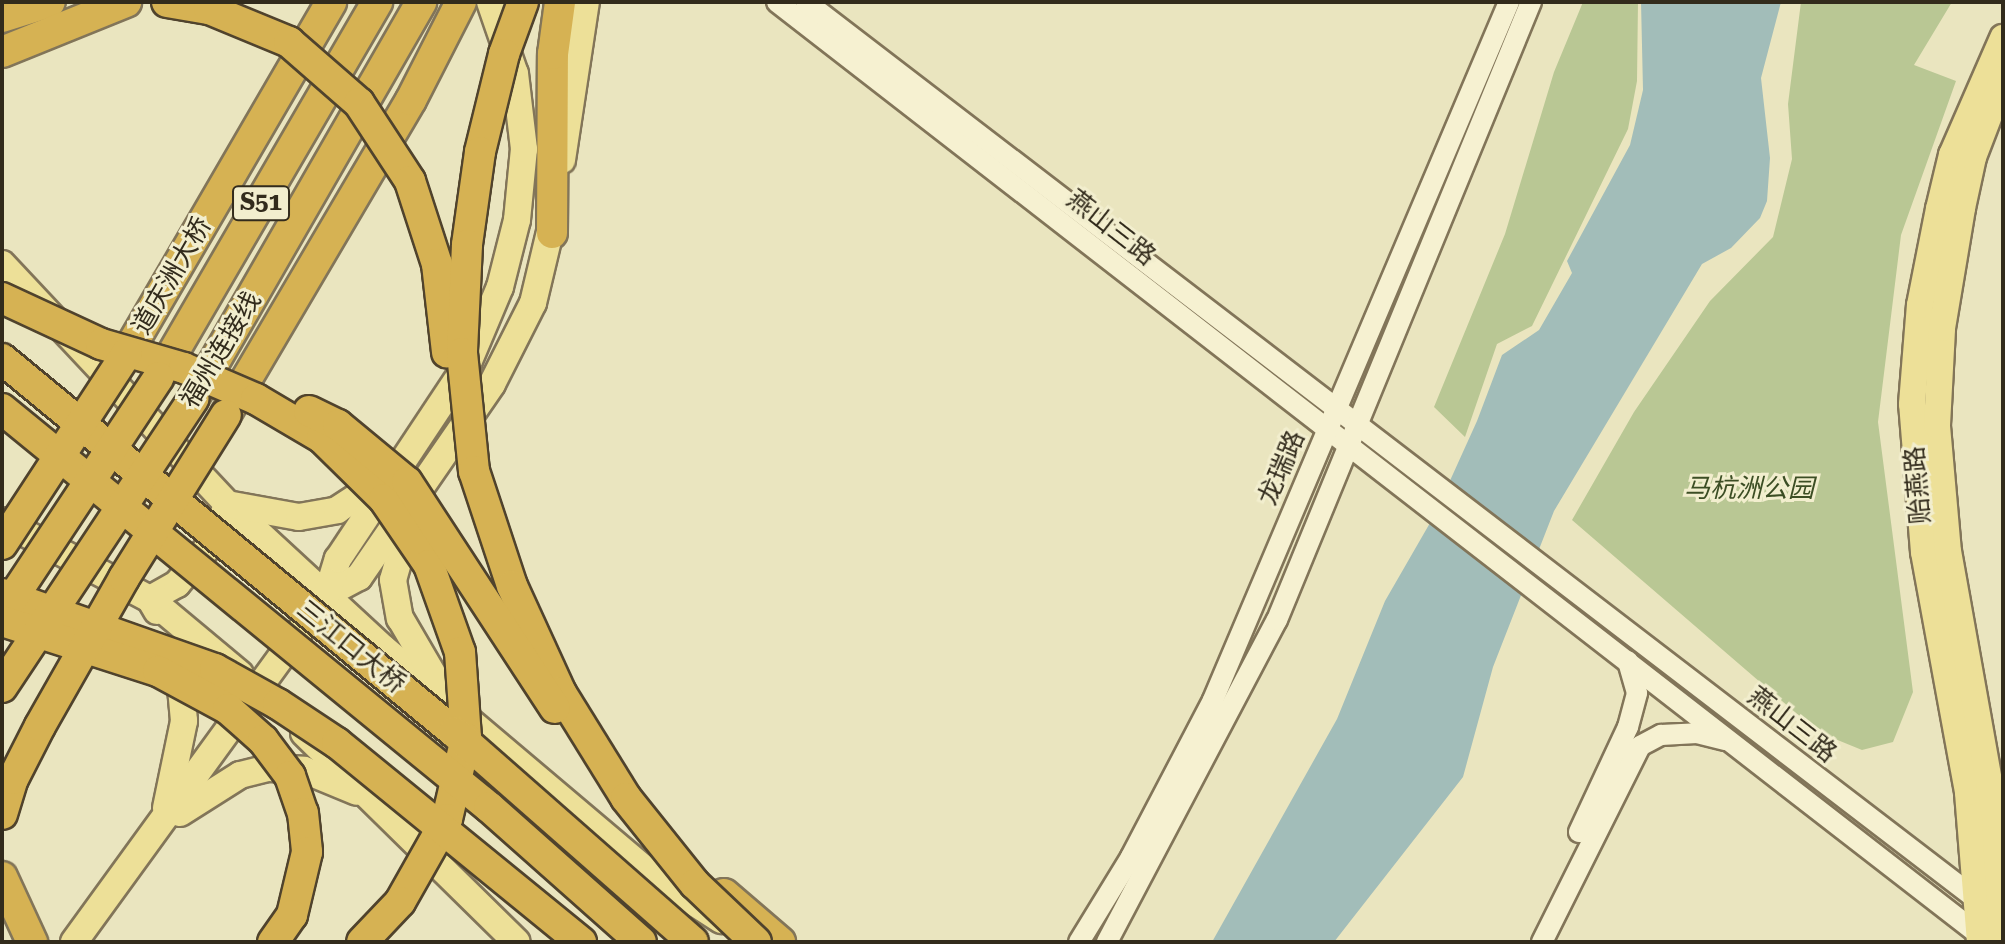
<!DOCTYPE html>
<html>
<head>
<meta charset="utf-8">
<style>
	body { margin:0 }
	#map { position:relative; width:2005px; height:944px; overflow:hidden; background:#eae5bf; font-family:"Roboto Serif","Noto Sans SC",serif }
	div>[style] { position:absolute }
	.green>* { inset:0; background:#b9c794 }
	.water>* { inset:0; background:#a2bdb9 }
	.roads { filter:drop-shadow(2px 0 #827559) drop-shadow(-2px 0 #827559) drop-shadow(0 2px #827559) drop-shadow(0 -2px #827559) }
	.minor>* { height:20px; margin:-10px; padding:0 10px; transform-origin:10px; border-radius:10px; background:#f6f1d1 }
	.major>* { height:26px; margin:-13px; padding:0 13px; transform-origin:13px; border-radius:13px; background:#ede098 }
	.highway>* { height:30px; margin:-15px; padding:0 15px; transform-origin:15px; border-radius:15px; background:#d6b253 }
	.bridges { filter:drop-shadow(2px 0 #50432d) drop-shadow(-2px 0 #50432d) drop-shadow(0 2px #50432d) drop-shadow(0 -2px #50432d) }
	.highway-bridge>* { height:30px; margin:-15px; padding:0 15px; transform-origin:15px; border-radius:15px; background:#d6b253 }
	span { translate:-50% -50%; white-space:nowrap; text-align:center; line-height:1.15; -webkit-text-stroke:6px #f2eece; paint-order:stroke }
	.shield-label span { padding:2px 6px; background:#f2eece; border:2px solid; border-radius:6px; -webkit-text-stroke-width:0 }
	.shield-label { font-size:24px; color:#322b1c; font-weight:700 }
	.street-label { font-size:26px; color:#322b1c }
	.park-label { font-size:26px; color:#3c4e24; font-style:italic }
	.frame { position:absolute; inset:0; border:4px solid #322b1c; pointer-events:none }
</style>
</head>
<body>
<div id="map">
	<div class="green">
		<i style="clip-path:polygon(1583px 2px,1638px 2px,1637px 81px,1628px 129px,1532px 326px,1497px 344px,1465px 437px,1434px 407px,1505px 234px,1554px 72px)"></i>
		<i style="clip-path:polygon(1801px 2px,1952px 2px,1914px 65px,1956px 81px,1901px 235px,1878px 422px,1913px 692px,1893px 742px,1862px 750px,1818px 732px,1572px 520px,1634px 412px,1710px 301px,1773px 237px,1792px 159px,1788px 104px)"></i>
	</div>
	<div class="water">
		<i style="clip-path:polygon(1641px 2px,1781px 2px,1761px 78px,1770px 158px,1767px 201px,1760px 218px,1731px 248px,1702px 264px,1554px 511px,1493px 667px,1463px 777px,1334px 942px,1212px 942px,1337px 719px,1385px 601px,1434px 516px,1477px 421px,1502px 355px,1539px 330px,1572px 273px,1567px 261px,1630px 145px,1643px 90px)"></i>
	</div>
	<div class="roads">
		<div class="minor">
			<i style="left:777px;top:2px;width:1530px;rotate:37.81deg"></i>
			<i style="left:806px;top:2px;width:1484px;rotate:37.47deg"></i>
			<i style="left:1579px;top:832px;width:116px;rotate:-65deg"></i>
			<i style="left:1628px;top:727px;width:35px;rotate:-75deg"></i>
			<i style="left:1637px;top:693px;width:33px;rotate:-106deg"></i>
			<i style="left:1079px;top:942px;width:100px;rotate:-58.5deg"></i>
			<i style="left:1131px;top:857px;width:177px;rotate:-62.4deg"></i>
			<i style="left:1213px;top:700px;width:758px;rotate:-67.02deg"></i>
			<i style="left:1107px;top:942px;width:364px;rotate:-62.2deg"></i>
			<i style="left:1277px;top:620px;width:668px;rotate:-67.66deg"></i>
			<i style="left:1542px;top:942px;width:219px;rotate:-63.4deg"></i>
			<i style="left:1640px;top:746px;width:24px;rotate:-28deg"></i>
			<i style="left:1661px;top:735px;width:36px;rotate:-3deg"></i>
			<i style="left:1697px;top:733px;width:29px;rotate:14deg"></i>
		</div>
		<div class="major">
			<i style="left:562px;top:160px;width:160px;rotate:-81.4deg"></i>
			<i style="left:2px;top:264px;width:329px;rotate:46.8deg"></i>
			<i style="left:227px;top:504px;width:212px;rotate:42.7deg"></i>
			<i style="left:383px;top:648px;width:350px;rotate:40.2deg"></i>
			<i style="left:650px;top:874px;width:85px;rotate:32.9deg"></i>
			<i style="left:410px;top:520px;width:62px;rotate:105.8deg"></i>
			<i style="left:393px;top:580px;width:39px;rotate:80deg"></i>
			<i style="left:400px;top:618px;width:75px;rotate:59.7deg"></i>
			<i style="left:2px;top:521px;width:167px;rotate:27.8deg"></i>
			<i style="left:150px;top:599px;width:117px;rotate:39.8deg"></i>
			<i style="left:327px;top:594px;width:36px;rotate:-28deg"></i>
			<i style="left:359px;top:577px;width:234px;rotate:-55.4deg"></i>
			<i style="left:492px;top:384px;width:91px;rotate:-63.2deg"></i>
			<i style="left:533px;top:303px;width:90px;rotate:-76.6deg"></i>
			<i style="left:157px;top:611px;width:14px;rotate:-120deg"></i>
			<i style="left:150px;top:599px;width:31px;rotate:-29deg"></i>
			<i style="left:177px;top:584px;width:59px;rotate:-49.8deg"></i>
			<i style="left:215px;top:539px;width:37px;rotate:-71deg"></i>
			<i style="left:227px;top:504px;width:73px;rotate:10.2deg"></i>
			<i style="left:299px;top:517px;width:39px;rotate:-10deg"></i>
			<i style="left:337px;top:510px;width:55px;rotate:-33.1deg"></i>
			<i style="left:304px;top:733px;width:298px;rotate:44.5deg"></i>
			<i style="left:166px;top:808px;width:89px;rotate:-78.3deg"></i>
			<i style="left:184px;top:721px;width:55px;rotate:-95.2deg"></i>
			<i style="left:180px;top:813px;width:71px;rotate:-32.3deg"></i>
			<i style="left:240px;top:775px;width:30px;rotate:-14deg"></i>
			<i style="left:269px;top:768px;width:35px;rotate:3deg"></i>
			<i style="left:304px;top:770px;width:57px;rotate:22.5deg"></i>
			<i style="left:74px;top:942px;width:430px;rotate:-54deg"></i>
			<i style="left:327px;top:594px;width:37px;rotate:-73deg"></i>
			<i style="left:338px;top:559px;width:235px;rotate:-56.4deg"></i>
			<i style="left:468px;top:363px;width:82px;rotate:-67.2deg"></i>
			<i style="left:500px;top:287px;width:69px;rotate:-75.8deg"></i>
			<i style="left:517px;top:220px;width:71px;rotate:-84.4deg"></i>
			<i style="left:524px;top:149px;width:76px;rotate:-96.8deg"></i>
			<i style="left:515px;top:74px;width:76px;rotate:-109.1deg"></i>
			<i style="left:1980px;top:942px;width:150px;rotate:-94.6deg"></i>
			<i style="left:1968px;top:792px;width:244px;rotate:-100.4deg"></i>
			<i style="left:1924px;top:552px;width:148px;rotate:-94.6deg"></i>
			<i style="left:1912px;top:404px;width:99px;rotate:-85.4deg"></i>
			<i style="left:1920px;top:305px;width:98px;rotate:-78.8deg"></i>
			<i style="left:1939px;top:209px;width:56px;rotate:-76.5deg"></i>
			<i style="left:1952px;top:155px;width:128px;rotate:-66.4deg"></i>
			<i style="left:2002px;top:942px;width:127px;rotate:-93.2deg"></i>
			<i style="left:1995px;top:815px;width:267px;rotate:-100.1deg"></i>
			<i style="left:1948px;top:552px;width:127px;rotate:-95deg"></i>
			<i style="left:1937px;top:425px;width:97px;rotate:-87deg"></i>
			<i style="left:1942px;top:328px;width:122px;rotate:-80.5deg"></i>
			<i style="left:1962px;top:208px;width:52px;rotate:-77.8deg"></i>
			<i style="left:1973px;top:157px;width:84px;rotate:-69deg"></i>
		</div>
		<div class="highway">
			<i style="left:2px;top:17px;width:50px;rotate:-17.4deg"></i>
			<i style="left:2px;top:52px;width:134px;rotate:-22deg"></i>
			<i style="left:552px;top:233px;width:179px;rotate:-89.7deg"></i>
			<i style="left:553px;top:54px;width:52px;rotate:-82.3deg"></i>
			<i style="left:127px;top:353px;width:406px;rotate:-59.8deg"></i>
			<i style="left:159px;top:377px;width:434px;rotate:-59.8deg"></i>
			<i style="left:193px;top:399px;width:458px;rotate:-60.1deg"></i>
			<i style="left:226px;top:414px;width:364px;rotate:-59.5deg"></i>
			<i style="left:411px;top:100px;width:110px;rotate:-63deg"></i>
			<i style="left:2px;top:877px;width:72px;rotate:65.2deg"></i>
			<i style="left:724px;top:894px;width:74px;rotate:40.6deg"></i>
		</div>
	</div>
	<div class="bridges">
		<div class="highway-bridge">
			<i style="left:167px;top:2px;width:43px;rotate:9.5deg"></i>
			<i style="left:209px;top:9px;width:87px;rotate:22.4deg"></i>
			<i style="left:289px;top:42px;width:93px;rotate:41.1deg"></i>
			<i style="left:359px;top:103px;width:93px;rotate:56.8deg"></i>
			<i style="left:410px;top:181px;width:87px;rotate:72deg"></i>
			<i style="left:437px;top:264px;width:89px;rotate:83.5deg"></i>
			<i style="left:523px;top:2px;width:55px;rotate:110.1deg"></i>
			<i style="left:504px;top:54px;width:101px;rotate:103.8deg"></i>
			<i style="left:480px;top:152px;width:94px;rotate:98deg"></i>
			<i style="left:467px;top:245px;width:108px;rotate:92.7deg"></i>
			<i style="left:462px;top:353px;width:119px;rotate:84.2deg"></i>
			<i style="left:474px;top:471px;width:121px;rotate:71.7deg"></i>
			<i style="left:512px;top:586px;width:118px;rotate:65.4deg"></i>
			<i style="left:561px;top:693px;width:123px;rotate:58.2deg"></i>
			<i style="left:626px;top:798px;width:110px;rotate:51.3deg"></i>
			<i style="left:695px;top:884px;width:84px;rotate:43.6deg"></i>
			<i style="left:2px;top:298px;width:109px;rotate:24.9deg"></i>
			<i style="left:101px;top:344px;width:86px;rotate:16.1deg"></i>
			<i style="left:184px;top:368px;width:78px;rotate:23.3deg"></i>
			<i style="left:256px;top:399px;width:77px;rotate:30.6deg"></i>
			<i style="left:322px;top:438px;width:87px;rotate:44.5deg"></i>
			<i style="left:384px;top:499px;width:80px;rotate:55.7deg"></i>
			<i style="left:429px;top:565px;width:92px;rotate:70.4deg"></i>
			<i style="left:460px;top:652px;width:86px;rotate:86deg"></i>
			<i style="left:466px;top:738px;width:83px;rotate:103.2deg"></i>
			<i style="left:447px;top:819px;width:95px;rotate:119.5deg"></i>
			<i style="left:400px;top:902px;width:55px;rotate:133.5deg"></i>
			<i style="left:2px;top:359px;width:586px;rotate:39.53deg"></i>
			<i style="left:454px;top:732px;width:318px;rotate:41.3deg"></i>
			<i style="left:2px;top:409px;width:629px;rotate:39.26deg"></i>
			<i style="left:489px;top:807px;width:203px;rotate:41.6deg"></i>
			<i style="left:309px;top:411px;width:32px;rotate:26deg"></i>
			<i style="left:338px;top:425px;width:89px;rotate:39.6deg"></i>
			<i style="left:407px;top:482px;width:270px;rotate:56.8deg"></i>
			<i style="left:2px;top:544px;width:228px;rotate:-56.8deg"></i>
			<i style="left:2px;top:594px;width:226px;rotate:19.4deg"></i>
			<i style="left:215px;top:669px;width:72px;rotate:29.1deg"></i>
			<i style="left:278px;top:704px;width:71px;rotate:33.5deg"></i>
			<i style="left:337px;top:743px;width:315px;rotate:39.2deg"></i>
			<i style="left:2px;top:614px;width:284px;rotate:-56.5deg"></i>
			<i style="left:2px;top:621px;width:164px;rotate:17.8deg"></i>
			<i style="left:158px;top:671px;width:80px;rotate:28.5deg"></i>
			<i style="left:228px;top:709px;width:47px;rotate:41.5deg"></i>
			<i style="left:263px;top:740px;width:45px;rotate:53.1deg"></i>
			<i style="left:290px;top:776px;width:39px;rotate:71deg"></i>
			<i style="left:303px;top:813px;width:39px;rotate:84deg"></i>
			<i style="left:307px;top:852px;width:65px;rotate:103.4deg"></i>
			<i style="left:292px;top:915px;width:33px;rotate:125deg"></i>
			<i style="left:2px;top:687px;width:346px;rotate:-56.4deg"></i>
			<i style="left:2px;top:814px;width:37px;rotate:-73deg"></i>
			<i style="left:13px;top:779px;width:59px;rotate:-63deg"></i>
			<i style="left:40px;top:726px;width:170px;rotate:-60.4deg"></i>
			<i style="left:124px;top:578px;width:192px;rotate:-58deg"></i>
		</div>
	</div>
	<div class="shield-label">
		<span style="left:261px;top:203px">S51</span>
	</div>
	<div class="street-label">
		<span style="left:1111px;top:228px;rotate:38deg">燕山三路</span>
		<span style="left:172px;top:276px;rotate:-60deg">道庆洲大桥</span>
		<span style="left:221px;top:350px;rotate:-59deg">福州连接线</span>
		<span style="left:1282px;top:468px;rotate:-67deg">龙瑞路</span>
		<span style="left:1918px;top:485px;rotate:-95deg">贻燕路</span>
		<span style="left:351px;top:647px;rotate:39deg">三江口大桥</span>
		<span style="left:1792px;top:725px;rotate:38deg">燕山三路</span>
	</div>
	<div class="park-label">
		<span style="left:1749px;top:489px">马杭洲公园</span>
	</div>
	<div class="frame"></div>
</div>
</body>
</html>
